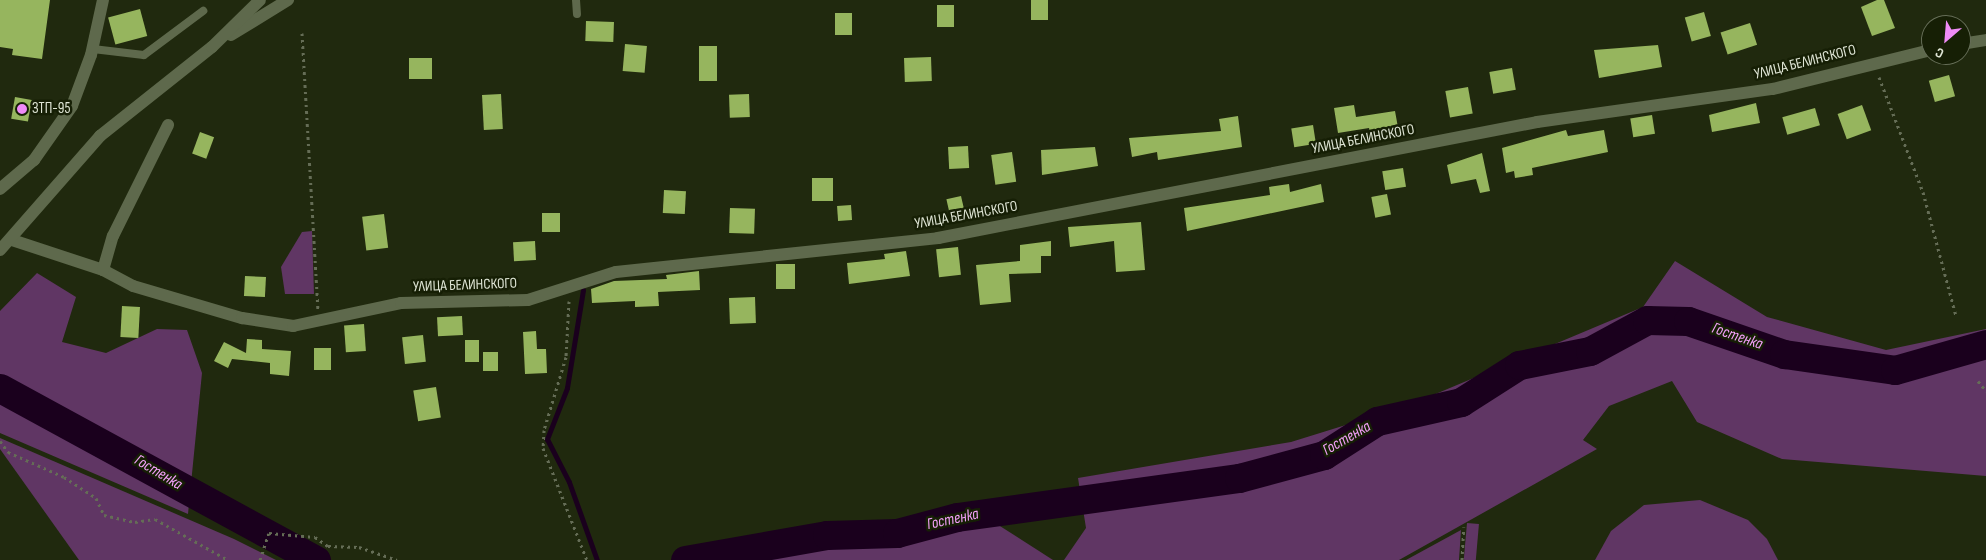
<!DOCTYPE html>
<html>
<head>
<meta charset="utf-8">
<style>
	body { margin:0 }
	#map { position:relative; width:1986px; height:560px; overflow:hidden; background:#20290e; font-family:"Sofia Sans Condensed",sans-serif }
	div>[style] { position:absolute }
	.green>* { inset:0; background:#603664; transform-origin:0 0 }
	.stream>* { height:5px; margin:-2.5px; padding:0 2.5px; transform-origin:2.5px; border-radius:2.5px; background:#1a001d }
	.river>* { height:29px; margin:-14.5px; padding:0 14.5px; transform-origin:14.5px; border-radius:14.5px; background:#1a001d }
	.building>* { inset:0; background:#96b55e; transform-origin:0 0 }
	.path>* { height:3px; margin-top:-1.5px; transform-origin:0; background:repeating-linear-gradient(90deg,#656d56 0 2.5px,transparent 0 6.5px) }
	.lane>* { height:8px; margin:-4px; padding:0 4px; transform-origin:4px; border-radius:4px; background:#5e694c }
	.street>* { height:12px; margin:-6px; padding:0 6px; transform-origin:6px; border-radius:6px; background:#5e694c }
	.secondary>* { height:12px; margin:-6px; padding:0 6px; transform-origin:6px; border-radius:6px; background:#5e694c }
	.dots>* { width:14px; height:14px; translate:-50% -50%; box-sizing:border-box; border:2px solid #161f05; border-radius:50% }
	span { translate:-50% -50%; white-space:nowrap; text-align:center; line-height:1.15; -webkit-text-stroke:5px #161f05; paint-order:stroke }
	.street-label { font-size:15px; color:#dfe5d5 }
	.poi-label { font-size:15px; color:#dfe5d5 }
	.left { translate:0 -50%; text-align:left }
	.water-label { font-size:16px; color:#f3a0f9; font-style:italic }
	.north { position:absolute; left:1921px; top:15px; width:50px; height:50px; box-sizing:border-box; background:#161f05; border:1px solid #666e58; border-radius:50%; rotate:207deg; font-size:14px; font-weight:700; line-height:20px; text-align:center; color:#dfe5d5 }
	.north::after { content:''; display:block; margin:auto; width:18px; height:22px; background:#ef8bf7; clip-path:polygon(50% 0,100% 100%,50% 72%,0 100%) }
</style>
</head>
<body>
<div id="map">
	<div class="green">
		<i style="clip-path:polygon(312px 231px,314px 294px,285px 294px,281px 267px,302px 232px)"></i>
		<i style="clip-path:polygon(1675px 261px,1767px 317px,1886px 350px,1986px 329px,1986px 476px,1782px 459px,1697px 422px,1672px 381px,1609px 406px,1583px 440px,1597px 449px,1399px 560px,1064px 560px,1086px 528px,1078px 478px,1291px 442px,1407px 406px,1643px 307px)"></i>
		<i style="clip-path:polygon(37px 273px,76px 297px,62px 342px,106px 353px,157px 329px,187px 330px,202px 373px,188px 514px,0 433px,0 311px)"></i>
		<i style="clip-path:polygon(0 438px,234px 539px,276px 560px,79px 560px,0 449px)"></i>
		<i style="clip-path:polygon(1700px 500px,1748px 520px,1767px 539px,1778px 560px,1595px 560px,1611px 531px,1644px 505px)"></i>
		<i style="clip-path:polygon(992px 521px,1053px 560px,740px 560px,732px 555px)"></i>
		<i style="left:1467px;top:523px;width:12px;height:37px;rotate:5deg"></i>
		<i style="clip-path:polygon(1461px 530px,1459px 560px,1406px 560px)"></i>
	</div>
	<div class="stream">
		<i style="left:583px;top:290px;width:99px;rotate:99.3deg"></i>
		<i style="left:567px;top:388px;width:55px;rotate:111.4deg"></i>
		<i style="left:547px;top:439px;width:48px;rotate:62.9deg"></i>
		<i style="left:569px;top:482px;width:83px;rotate:70.3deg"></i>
	</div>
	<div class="river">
		<i style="left:0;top:388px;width:360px;rotate:28.6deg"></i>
		<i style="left:685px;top:560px;width:144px;rotate:-10deg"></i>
		<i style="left:827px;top:535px;width:70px;rotate:-1.6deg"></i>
		<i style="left:897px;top:533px;width:62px;rotate:-14.9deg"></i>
		<i style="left:957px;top:517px;width:285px;rotate:-7.9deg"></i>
		<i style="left:1239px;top:478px;width:88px;rotate:-15.1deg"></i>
		<i style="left:1324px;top:455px;width:63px;rotate:-32.7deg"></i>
		<i style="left:1377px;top:421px;width:86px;rotate:-12.7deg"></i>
		<i style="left:1461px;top:402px;width:69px;rotate:-32.5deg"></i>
		<i style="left:1519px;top:365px;width:72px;rotate:-11.2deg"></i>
		<i style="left:1590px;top:351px;width:65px;rotate:-28.5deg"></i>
		<i style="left:1647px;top:320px;width:41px;rotate:1.4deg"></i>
		<i style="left:1688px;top:321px;width:102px;rotate:19deg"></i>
		<i style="left:1784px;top:354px;width:112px;rotate:8.2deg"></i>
		<i style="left:1895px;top:370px;width:95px;rotate:-15.9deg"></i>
	</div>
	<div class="building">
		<i style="clip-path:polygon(0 0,50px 0,42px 59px,12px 55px,13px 49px,0 47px)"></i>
		<i style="left:1031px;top:0;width:17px;height:20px"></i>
		<i style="clip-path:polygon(1877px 0,1884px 0,1895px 28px,1872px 36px,1861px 7px)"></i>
		<i style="left:937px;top:5px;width:17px;height:22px"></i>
		<i style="left:140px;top:9px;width:28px;height:33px;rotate:75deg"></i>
		<i style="left:1704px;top:12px;width:25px;height:20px;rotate:74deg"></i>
		<i style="left:852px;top:13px;width:22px;height:17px;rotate:90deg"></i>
		<i style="left:586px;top:21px;width:28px;height:20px;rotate:2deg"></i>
		<i style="left:1750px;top:23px;width:23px;height:31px;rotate:72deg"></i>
		<i style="left:625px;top:44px;width:22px;height:27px;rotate:5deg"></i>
		<i style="clip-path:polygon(1658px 45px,1662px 67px,1599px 78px,1594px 50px)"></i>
		<i style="left:699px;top:46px;width:18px;height:35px"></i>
		<i style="left:931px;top:57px;width:24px;height:27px;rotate:88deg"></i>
		<i style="left:409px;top:58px;width:23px;height:21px"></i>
		<i style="left:1512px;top:68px;width:22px;height:23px;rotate:80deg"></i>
		<i style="left:1949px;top:75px;width:22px;height:21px;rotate:74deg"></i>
		<i style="left:1468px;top:87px;width:27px;height:23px;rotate:80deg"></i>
		<i style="left:501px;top:94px;width:35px;height:19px;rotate:87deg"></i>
		<i style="left:749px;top:94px;width:23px;height:20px;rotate:88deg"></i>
		<i style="left:15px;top:97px;width:17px;height:22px;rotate:10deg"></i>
		<i style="clip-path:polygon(1756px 103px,1760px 123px,1712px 132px,1709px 115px)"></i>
		<i style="clip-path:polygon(1354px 105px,1356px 117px,1395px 111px,1399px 133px,1371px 138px,1369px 128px,1338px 133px,1334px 108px)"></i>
		<i style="left:1862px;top:105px;width:27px;height:26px;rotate:70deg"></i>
		<i style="left:1815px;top:108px;width:18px;height:34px;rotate:74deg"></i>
		<i style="left:1652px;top:115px;width:19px;height:22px;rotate:81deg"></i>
		<i style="clip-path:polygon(1238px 116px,1242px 147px,1158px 160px,1157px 152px,1132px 157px,1129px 138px,1221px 131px,1219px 119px)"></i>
		<i style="left:1313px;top:125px;width:19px;height:22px;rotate:81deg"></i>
		<i style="clip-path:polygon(1566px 130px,1568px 136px,1604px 130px,1608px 152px,1532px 168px,1533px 175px,1515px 178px,1514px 171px,1506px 173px,1502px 148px)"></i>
		<i style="left:200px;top:132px;width:15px;height:23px;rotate:20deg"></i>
		<i style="left:968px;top:146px;width:22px;height:20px;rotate:87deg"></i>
		<i style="clip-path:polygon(1095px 147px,1098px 166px,1042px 175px,1041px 150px)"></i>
		<i style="left:1012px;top:152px;width:30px;height:21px;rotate:82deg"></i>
		<i style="clip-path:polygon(1482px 153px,1490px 191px,1480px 193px,1476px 179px,1451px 184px,1447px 165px)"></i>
		<i style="left:1403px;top:168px;width:19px;height:21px;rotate:81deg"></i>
		<i style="left:812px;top:178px;width:21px;height:23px"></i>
		<i style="clip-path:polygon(1289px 184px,1290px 192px,1321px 184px,1324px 202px,1187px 231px,1184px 208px,1270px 195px,1269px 187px)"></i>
		<i style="left:664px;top:190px;width:22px;height:23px;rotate:3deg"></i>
		<i style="left:1387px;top:194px;width:21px;height:16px;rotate:79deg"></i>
		<i style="left:961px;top:196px;width:18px;height:15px;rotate:77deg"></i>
		<i style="left:851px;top:205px;width:15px;height:14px;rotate:86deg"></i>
		<i style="left:730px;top:208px;width:25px;height:25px;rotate:2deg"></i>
		<i style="left:542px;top:213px;width:18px;height:19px"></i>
		<i style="left:384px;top:214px;width:34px;height:22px;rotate:83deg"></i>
		<i style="clip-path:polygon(1141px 222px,1145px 270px,1116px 272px,1114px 241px,1070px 247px,1068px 227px)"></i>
		<i style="left:535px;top:241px;width:19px;height:22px;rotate:87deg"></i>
		<i style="clip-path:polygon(1051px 241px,1051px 256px,1041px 256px,1041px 273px,1009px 274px,1011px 302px,980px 305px,976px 265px,1020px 261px,1020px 245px)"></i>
		<i style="left:958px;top:247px;width:28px;height:22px;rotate:84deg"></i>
		<i style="clip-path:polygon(906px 251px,910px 276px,849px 284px,847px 263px,885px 259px,884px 254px)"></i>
		<i style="left:776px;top:264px;width:19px;height:25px"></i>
		<i style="clip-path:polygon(699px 271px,700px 290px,658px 292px,659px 306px,635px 307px,635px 301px,592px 303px,591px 289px,614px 281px,667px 279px,666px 275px)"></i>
		<i style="left:245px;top:276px;width:21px;height:20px;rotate:3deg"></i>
		<i style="left:755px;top:297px;width:26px;height:26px;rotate:88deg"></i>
		<i style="left:122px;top:306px;width:18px;height:31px;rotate:3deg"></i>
		<i style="left:462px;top:316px;width:19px;height:25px;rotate:87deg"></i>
		<i style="left:364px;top:324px;width:27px;height:20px;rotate:86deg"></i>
		<i style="clip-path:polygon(536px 331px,537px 349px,546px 349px,547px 373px,525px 374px,523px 332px)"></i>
		<i style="left:423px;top:335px;width:27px;height:21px;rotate:84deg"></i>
		<i style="clip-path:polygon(247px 339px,262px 340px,262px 349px,291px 351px,289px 376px,270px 374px,270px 363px,232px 359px,228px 368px,214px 361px,224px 342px,246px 353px)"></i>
		<i style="left:465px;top:340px;width:14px;height:22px"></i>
		<i style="left:314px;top:348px;width:17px;height:22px"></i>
		<i style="left:483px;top:352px;width:15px;height:19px"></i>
		<i style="left:436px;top:387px;width:31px;height:23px;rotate:81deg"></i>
	</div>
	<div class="path">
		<i style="left:302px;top:33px;width:276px;rotate:86.7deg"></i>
		<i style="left:1879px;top:77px;width:123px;rotate:69.1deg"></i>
		<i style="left:1923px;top:192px;width:128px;rotate:75.1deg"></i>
		<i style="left:569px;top:301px;width:56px;rotate:93.1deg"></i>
		<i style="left:566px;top:357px;width:76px;rotate:106.8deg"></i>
		<i style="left:544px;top:430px;width:18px;rotate:93deg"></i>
		<i style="left:543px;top:448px;width:120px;rotate:68.6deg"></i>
		<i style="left:1978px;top:381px;width:13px;rotate:51deg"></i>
		<i style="left:0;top:441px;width:14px;rotate:54deg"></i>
		<i style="left:8px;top:452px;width:61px;rotate:24.1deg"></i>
		<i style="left:64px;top:477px;width:38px;rotate:33deg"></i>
		<i style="left:96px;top:498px;width:19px;rotate:65deg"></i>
		<i style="left:104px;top:515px;width:32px;rotate:13deg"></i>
		<i style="left:135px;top:522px;width:20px;rotate:-9deg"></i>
		<i style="left:155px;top:519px;width:84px;rotate:29.3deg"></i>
		<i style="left:260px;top:560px;width:28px;rotate:-72deg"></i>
		<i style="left:269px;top:533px;width:46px;rotate:5deg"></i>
		<i style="left:315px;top:537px;width:16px;rotate:35deg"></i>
		<i style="left:328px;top:546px;width:31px;rotate:2deg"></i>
		<i style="left:359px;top:547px;width:40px;rotate:18.9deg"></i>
		<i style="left:1462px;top:560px;width:33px;rotate:-87deg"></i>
	</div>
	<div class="lane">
		<i style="left:576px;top:0;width:14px;rotate:86deg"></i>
		<i style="left:93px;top:49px;width:51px;rotate:6.7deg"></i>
		<i style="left:144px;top:55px;width:74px;rotate:-36.7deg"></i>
	</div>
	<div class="street">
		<i style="left:1961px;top:44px;width:25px;rotate:-9deg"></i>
		<i style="left:12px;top:240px;width:96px;rotate:18.2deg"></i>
		<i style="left:103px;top:270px;width:34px;rotate:28deg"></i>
		<i style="left:133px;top:286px;width:114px;rotate:16.4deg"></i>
		<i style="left:242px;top:318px;width:52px;rotate:8.9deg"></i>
		<i style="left:293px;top:326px;width:110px;rotate:-12deg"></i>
		<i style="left:401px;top:303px;width:127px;rotate:-1.4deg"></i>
		<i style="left:528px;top:300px;width:92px;rotate:-17.7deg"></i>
		<i style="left:616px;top:272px;width:324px;rotate:-6deg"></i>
		<i style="left:938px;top:238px;width:610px;rotate:-10.96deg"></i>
		<i style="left:1537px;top:122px;width:238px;rotate:-8deg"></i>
		<i style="left:1773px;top:89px;width:163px;rotate:-13.9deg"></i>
		<i style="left:103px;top:270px;width:35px;rotate:-74deg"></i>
		<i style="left:113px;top:236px;width:124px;rotate:-63.6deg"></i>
	</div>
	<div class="secondary">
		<i style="left:231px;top:35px;width:67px;rotate:-31.6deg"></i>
		<i style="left:0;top:189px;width:45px;rotate:-40.5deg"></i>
		<i style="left:34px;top:160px;width:66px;rotate:-54.9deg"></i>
		<i style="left:72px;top:106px;width:54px;rotate:-69.6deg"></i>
		<i style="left:91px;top:55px;width:56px;rotate:-77.7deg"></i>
		<i style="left:0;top:250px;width:152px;rotate:-48.7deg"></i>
		<i style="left:100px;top:136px;width:143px;rotate:-38.5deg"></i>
		<i style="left:212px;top:47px;width:67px;rotate:-44.4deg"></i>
	</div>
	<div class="dots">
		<i style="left:22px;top:109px;background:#ef8bf7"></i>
	</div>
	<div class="street-label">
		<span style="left:1805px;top:62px;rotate:-14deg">УЛИЦА БЕЛИНСКОГО</span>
		<span style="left:1363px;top:139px;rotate:-11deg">УЛИЦА БЕЛИНСКОГО</span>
		<span style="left:966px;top:215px;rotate:-10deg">УЛИЦА БЕЛИНСКОГО</span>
		<span style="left:465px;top:285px;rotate:-2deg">УЛИЦА БЕЛИНСКОГО</span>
	</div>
	<div class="poi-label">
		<span class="left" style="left:32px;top:109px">ЗТП-95</span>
	</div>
	<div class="water-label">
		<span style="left:1737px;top:337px;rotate:19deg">Гостенка</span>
		<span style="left:1347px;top:439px;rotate:-30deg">Гостенка</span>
		<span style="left:158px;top:473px;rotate:31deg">Гостенка</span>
		<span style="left:953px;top:520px;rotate:-12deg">Гостенка</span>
	</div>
	<div class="north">С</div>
</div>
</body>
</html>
